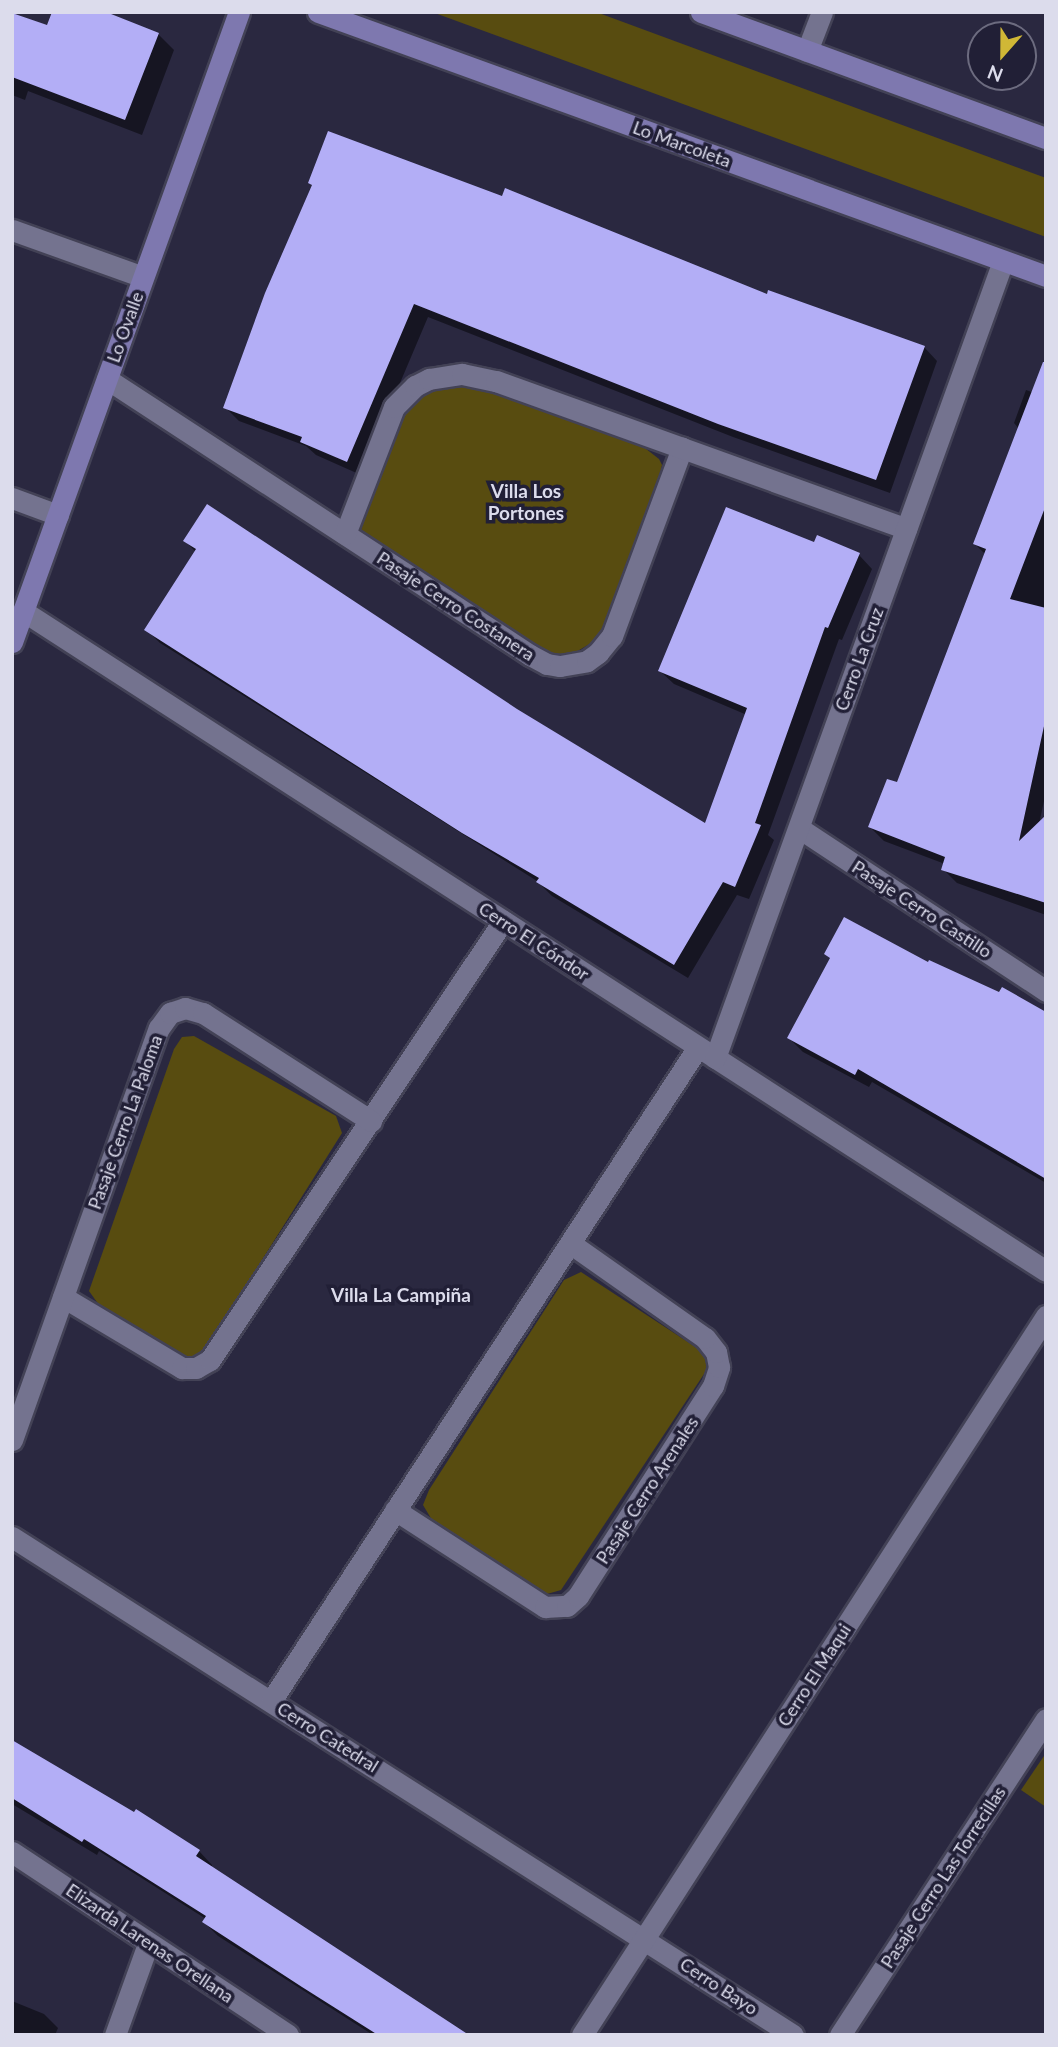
<!DOCTYPE html>
<html>
<head>
<meta charset="utf-8">
<style>
	body { margin:0 }
	#map { position:relative; width:1058px; height:2047px; overflow:hidden; background:#2a2840; font-family:Lato,sans-serif }
	div>[style] { position:absolute }
	.green>* { inset:0; background:#584c10 }
	.shadow>* { inset:0; background:#0007 }
	.building>* { inset:0; background:#b3aef6 }
	.roads { filter:drop-shadow(2px 0 #434256) drop-shadow(-2px 0 #434256) drop-shadow(0 2px #434256) drop-shadow(0 -2px #434256) }
	.street>* { height:21px; margin:-10.5px; padding:0 10.5px; transform-origin:10.5px; border-radius:10.5px; background:#74738f }
	.secondary>* { height:21px; margin:-10.5px; padding:0 10.5px; transform-origin:10.5px; border-radius:10.5px; background:#7e78af }
	span { translate:-50% -50%; white-space:nowrap; text-align:center; line-height:1.15; -webkit-text-stroke:7px #211f36; paint-order:stroke }
	.street-label { font-size:18px; color:#dcdcec }
	.neighbourhood-label { font-size:19px; color:#dcdcec; font-weight:700 }
	.frame { position:absolute; inset:0; border:14px solid #dcdcec; pointer-events:none }
	.north { position:absolute; left:967px; top:21px; width:70px; height:70px; box-sizing:border-box; background:#211f36; border:2px solid #6c6b7f; border-radius:50%; rotate:201deg; font-size:19px; font-weight:700; line-height:28px; text-align:center; color:#dcdcec }
	.north::after { content:''; display:block; margin:auto; width:24px; height:32px; background:#d0b736; clip-path:polygon(50% 0,100% 100%,50% 72%,0 100%) }
</style>
</head>
<body>
<div id="map">
	<div class="green">
		<i style="clip-path:polygon(432px 12px,596px 12px,1046px 178px,1046px 237px)"></i>
		<i style="clip-path:polygon(452px 383px,472px 386px,641px 445px,659px 459px,662px 465px,659px 478px,609px 621px,593px 642px,569px 656px,537px 650px,360px 532px,401px 417px,420px 393px)"></i>
		<i style="clip-path:polygon(194px 1036px,336px 1116px,342px 1133px,207px 1347px,191px 1359px,177px 1355px,99px 1305px,89px 1291px,174px 1049px,182px 1037px)"></i>
		<i style="clip-path:polygon(581px 1272px,697px 1348px,707px 1358px,708px 1368px,561px 1590px,547px 1594px,432px 1520px,423px 1505px,429px 1490px,564px 1280px)"></i>
		<i style="clip-path:polygon(1046px 1753px,1046px 1807px,1021px 1790px)"></i>
	</div>
	<div class="shadow">
		<i style="clip-path:polygon(12px 15px,48px 27px,158px 34px,174px 50px,142px 135px,28px 91px,25px 100px,12px 95px)"></i>
		<i style="clip-path:polygon(267px 294px,768px 296px,924px 347px,937px 361px,890px 493px,733px 437px,428px 317px,361px 475px,316px 455px,306px 446px,239px 421px,225px 407px)"></i>
		<i style="clip-path:polygon(1026px 390px,1046px 397px,1046px 792px,1039px 824px,1046px 818px,1046px 915px,957px 883px,943px 869px,945px 864px,884px 841px,870px 827px,898px 785px,986px 555px,975px 544px,1019px 429px,1014px 423px)"></i>
		<i style="clip-path:polygon(185px 541px,516px 710px,706px 826px,747px 715px,674px 684px,660px 671px,815px 544px,859px 555px,872px 569px,842px 640px,839px 639px,768px 835px,774px 840px,749px 899px,737px 895px,688px 978px,552px 896px,537px 881px,160px 643px,146px 629px,196px 552px)"></i>
		<i style="clip-path:polygon(929px 964px,1046px 1014px,1046px 1183px,872px 1082px,869px 1087px,803px 1052px,789px 1038px)"></i>
		<i style="clip-path:polygon(12px 1742px,199px 1851px,212px 1865px,211px 1868px,466px 2035px,373px 2035px,218px 1936px,204px 1922px,206px 1919px,99px 1851px,97px 1855px,12px 1804px)"></i>
		<i style="clip-path:polygon(12px 2001px,44px 2014px,58px 2028px,55px 2035px,12px 2035px)"></i>
	</div>
	<div class="building">
		<i style="clip-path:polygon(52px 12px,106px 12px,159px 33px,125px 120px,12px 77px,12px 13px,47px 25px)"></i>
		<i style="clip-path:polygon(328px 131px,502px 196px,505px 188px,767px 294px,768px 290px,925px 346px,876px 480px,718px 424px,414px 304px,347px 462px,300px 442px,302px 437px,223px 408px,265px 293px,312px 185px,308px 183px)"></i>
		<i style="clip-path:polygon(1043px 362px,1046px 362px,1046px 505px,1010px 599px,1046px 608px,1046px 717px,1019px 841px,1046px 815px,1046px 903px,941px 870px,945px 857px,868px 827px,887px 779px,897px 782px,986px 549px,973px 544px)"></i>
		<i style="clip-path:polygon(207px 504px,517px 709px,705px 823px,747px 708px,658px 671px,726px 507px,814px 542px,817px 535px,860px 553px,828px 628px,825px 627px,755px 823px,761px 825px,735px 887px,723px 882px,674px 965px,536px 882px,539px 878px,462px 833px,144px 630px,196px 549px,183px 541px)"></i>
		<i style="clip-path:polygon(844px 917px,928px 962px,929px 960px,999px 992px,1002px 987px,1046px 1012px,1046px 1179px,858px 1069px,855px 1075px,787px 1038px,830px 958px,824px 954px)"></i>
		<i style="clip-path:polygon(12px 1740px,134px 1812px,136px 1809px,200px 1850px,196px 1856px,469px 2035px,378px 2035px,302px 1987px,202px 1922px,206px 1916px,84px 1839px,82px 1842px,12px 1798px)"></i>
	</div>
	<div class="roads">
		<div class="street">
			<i style="left:807px;top:51px;width:42px;rotate:-69deg"></i>
			<i style="left:12px;top:230px;width:139px;rotate:19.7deg"></i>
			<i style="left:107px;top:379px;width:505px;rotate:33.12deg"></i>
			<i style="left:530px;top:655px;width:19px;rotate:28deg"></i>
			<i style="left:547px;top:664px;width:13px;rotate:9deg"></i>
			<i style="left:560px;top:666px;width:27px;rotate:-10deg"></i>
			<i style="left:587px;top:661px;width:14px;rotate:-36deg"></i>
			<i style="left:598px;top:653px;width:22px;rotate:-51deg"></i>
			<i style="left:612px;top:636px;width:201px;rotate:-69.6deg"></i>
			<i style="left:12px;top:498px;width:49px;rotate:20.3deg"></i>
			<i style="left:345px;top:534px;width:136px;rotate:-68.9deg"></i>
			<i style="left:394px;top:407px;width:30px;rotate:-45deg"></i>
			<i style="left:415px;top:386px;width:16px;rotate:-27deg"></i>
			<i style="left:429px;top:379px;width:33px;rotate:-9deg"></i>
			<i style="left:462px;top:374px;width:35px;rotate:12deg"></i>
			<i style="left:496px;top:381px;width:436px;rotate:19.8deg"></i>
			<i style="left:23px;top:611px;width:1217px;rotate:32.83deg"></i>
			<i style="left:799px;top:828px;width:296px;rotate:33.4deg"></i>
			<i style="left:715px;top:1058px;width:847px;rotate:-70.13deg"></i>
			<i style="left:63px;top:1297px;width:139px;rotate:30.8deg"></i>
			<i style="left:182px;top:1368px;width:14px"></i>
			<i style="left:196px;top:1368px;width:16px;rotate:-30deg"></i>
			<i style="left:210px;top:1360px;width:528px;rotate:-56.28deg"></i>
			<i style="left:12px;top:1440px;width:437px;rotate:-70.4deg"></i>
			<i style="left:159px;top:1028px;width:19px;rotate:-54deg"></i>
			<i style="left:170px;top:1013px;width:16px;rotate:-18deg"></i>
			<i style="left:185px;top:1008px;width:19px;rotate:16deg"></i>
			<i style="left:203px;top:1013px;width:200px;rotate:32.7deg"></i>
			<i style="left:395px;top:1510px;width:179px;rotate:32.9deg"></i>
			<i style="left:545px;top:1607px;width:22px;rotate:-3deg"></i>
			<i style="left:567px;top:1606px;width:15px;rotate:-42deg"></i>
			<i style="left:578px;top:1596px;width:250px;rotate:-57.3deg"></i>
			<i style="left:713px;top:1386px;width:20px;rotate:-72deg"></i>
			<i style="left:719px;top:1367px;width:15px;rotate:-101deg"></i>
			<i style="left:716px;top:1352px;width:18px;rotate:-128deg"></i>
			<i style="left:705px;top:1338px;width:165px;rotate:-144.9deg"></i>
			<i style="left:12px;top:1537px;width:926px;rotate:32.52deg"></i>
			<i style="left:271px;top:1701px;width:781px;rotate:-56.86deg"></i>
			<i style="left:12px;top:1852px;width:331px;rotate:33.5deg"></i>
			<i style="left:115px;top:2035px;width:97px;rotate:-70.1deg"></i>
			<i style="left:582px;top:2035px;width:856px;rotate:-57.16deg"></i>
			<i style="left:840px;top:2035px;width:377px;rotate:-56.9deg"></i>
		</div>
		<div class="secondary">
			<i style="left:318px;top:12px;width:774px;rotate:19.93deg"></i>
			<i style="left:701px;top:12px;width:367px;rotate:20.1deg"></i>
			<i style="left:12px;top:642px;width:670px;rotate:-70.19deg"></i>
		</div>
	</div>
	<div class="street-label">
		<span style="left:682px;top:144px;rotate:20deg">Lo Marcoleta</span>
		<span style="left:125px;top:327px;rotate:-70deg">Lo Ovalle</span>
		<span style="left:456px;top:606px;rotate:33deg">Pasaje Cerro Costanera</span>
		<span style="left:859px;top:659px;rotate:-70deg">Cerro La Cruz</span>
		<span style="left:922px;top:909px;rotate:33deg">Pasaje Cerro Castillo</span>
		<span style="left:534px;top:941px;rotate:33deg">Cerro El Cóndor</span>
		<span style="left:125px;top:1122px;rotate:-70deg">Pasaje Cerro La Paloma</span>
		<span style="left:647px;top:1490px;rotate:-57deg">Pasaje Cerro Arenales</span>
		<span style="left:814px;top:1675px;rotate:-57deg">Cerro El Maqui</span>
		<span style="left:328px;top:1737px;rotate:32deg">Cerro Catedral</span>
		<span style="left:943px;top:1877px;rotate:-57deg">Pasaje Cerro Las Torrecillas</span>
		<span style="left:150px;top:1943px;rotate:34deg">Elizarda Larenas Orellana</span>
		<span style="left:719px;top:1986px;rotate:33deg">Cerro Bayo</span>
	</div>
	<div class="neighbourhood-label">
		<span style="left:526px;top:502px">Villa Los<br>Portones</span>
		<span style="left:401px;top:1295px">Villa La Campiña</span>
	</div>
	<div class="frame"></div>
	<div class="north">N</div>
</div>
</body>
</html>
